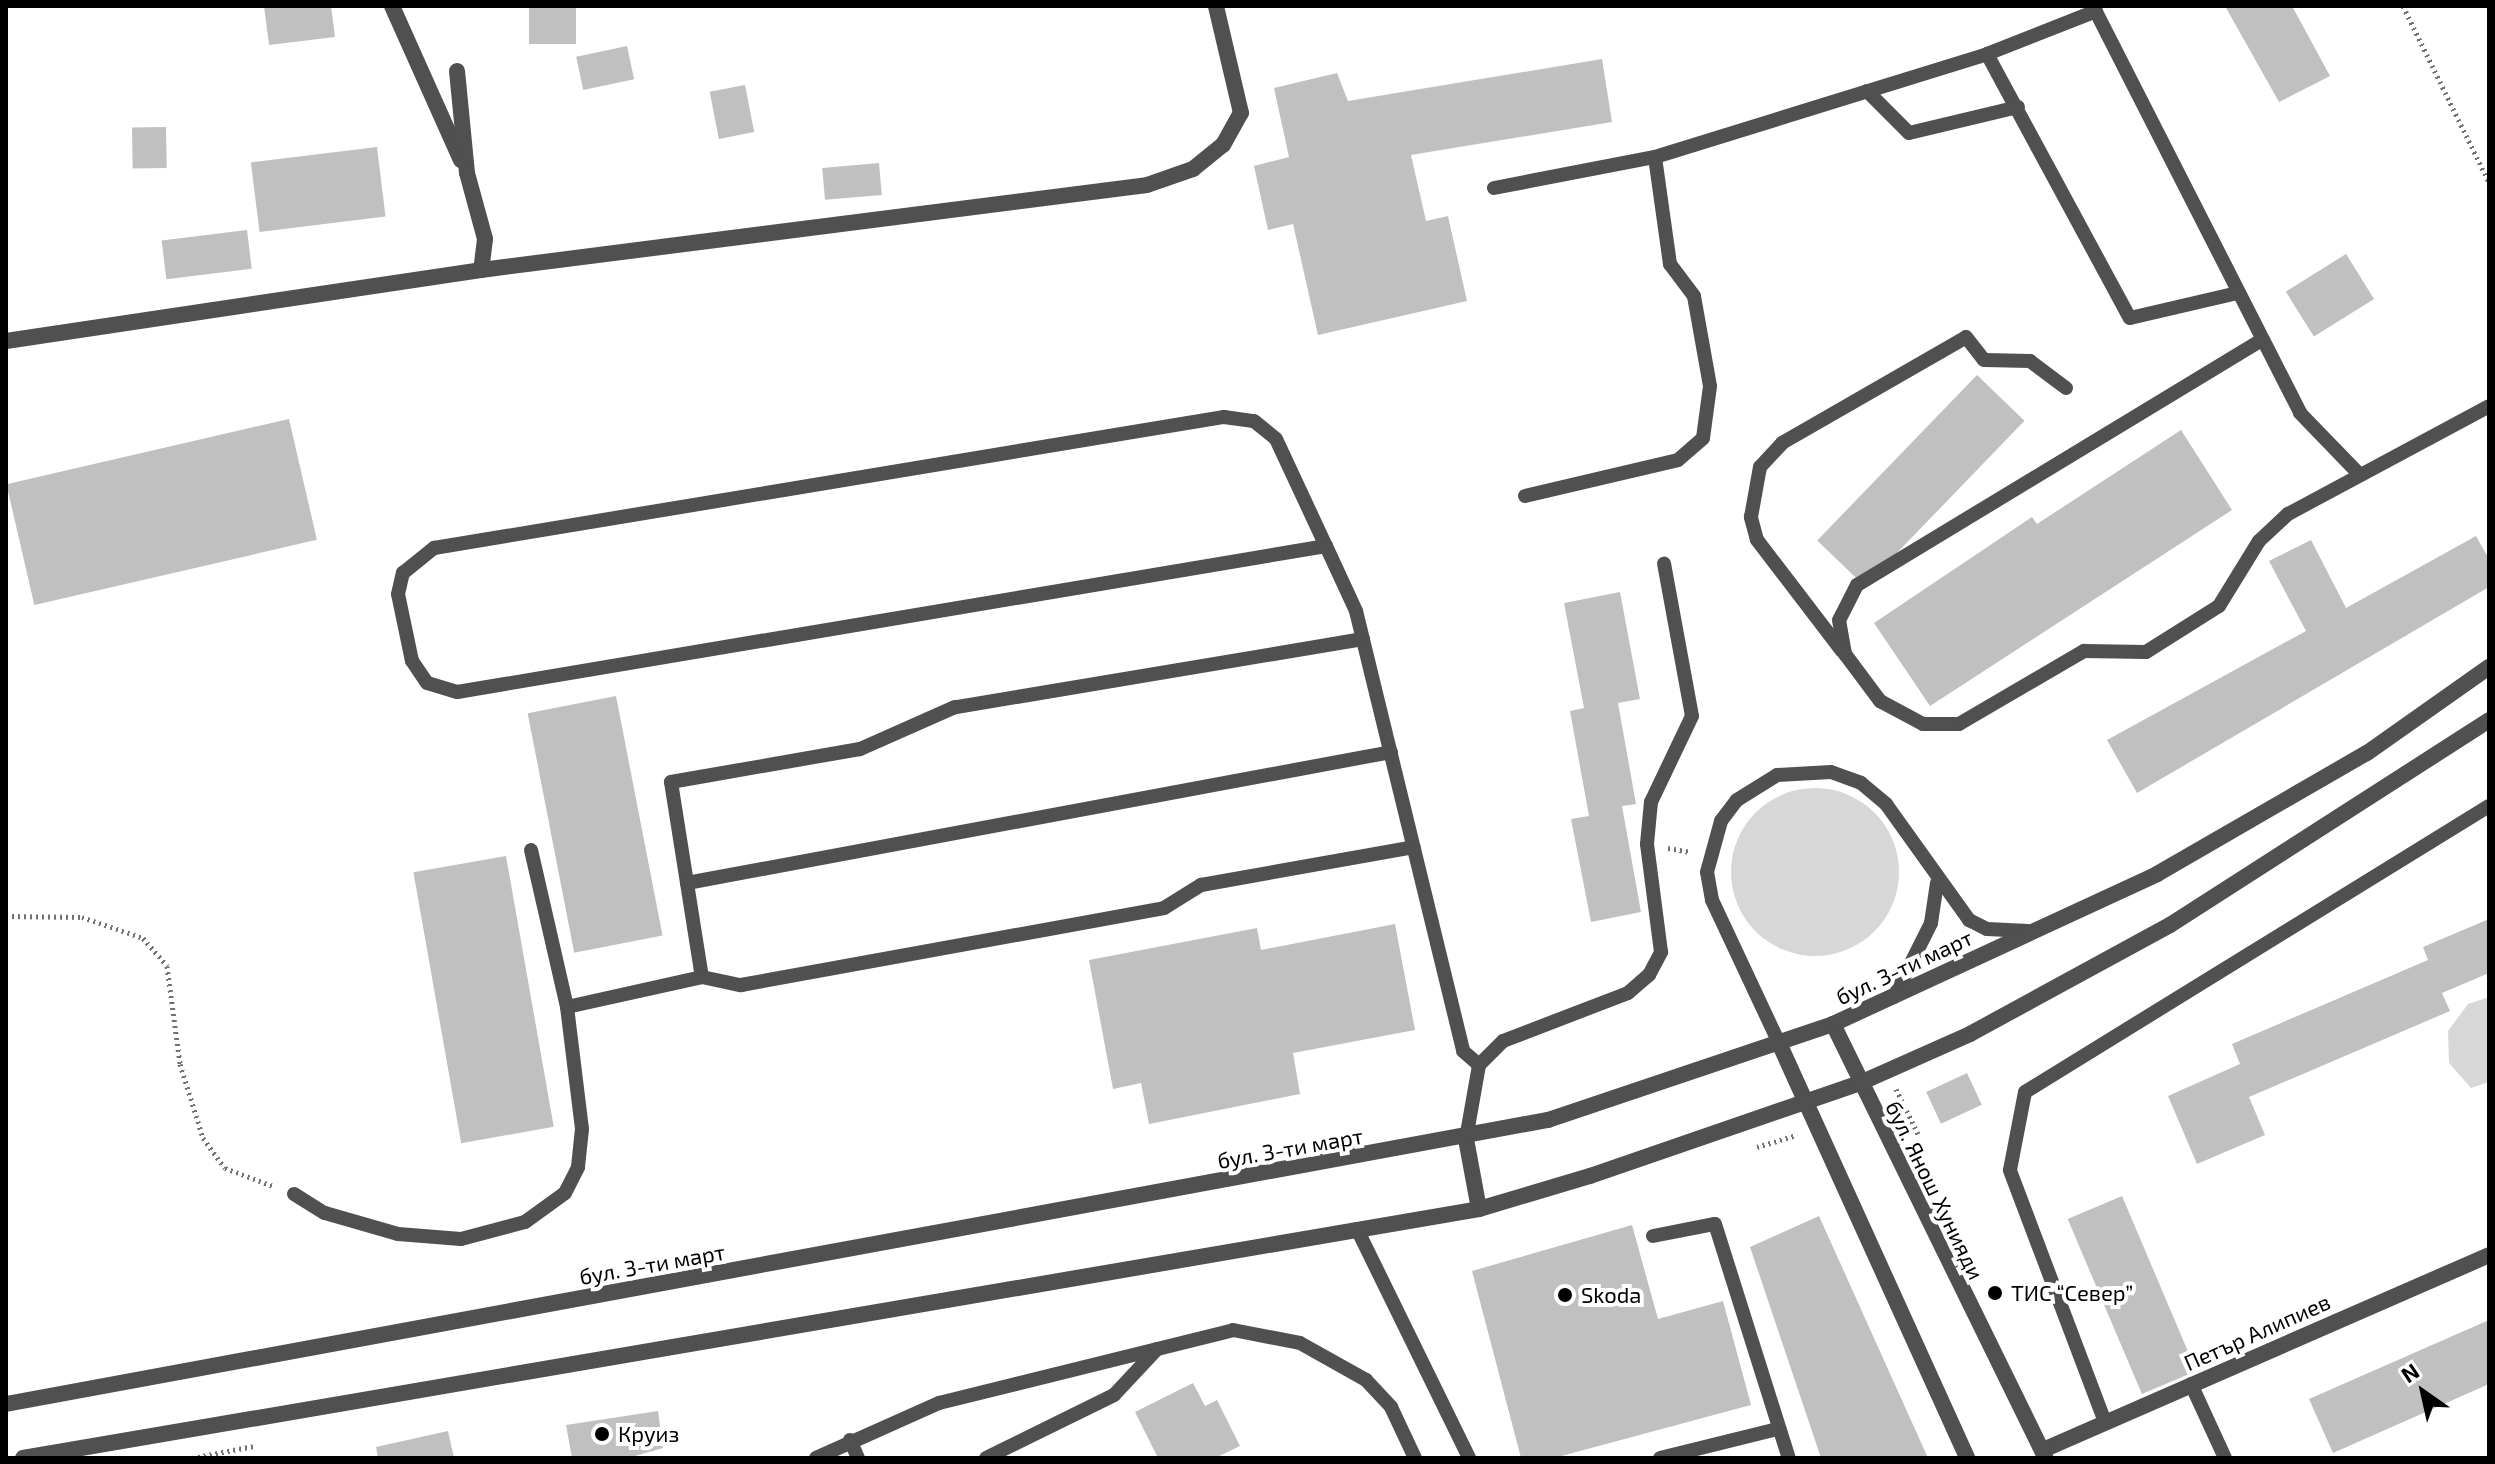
<!DOCTYPE html>
<html>
<head>
<meta charset="utf-8">
<style>
	body { margin:0 }
	#map { position:relative; width:2495px; height:1464px; overflow:hidden; background:#fff; font-family:"Exo 2",sans-serif }
	div>[style] { position:absolute }
	.green>* { inset:0; background:#d7d7d7 }
	.round { border-radius:50% }
	.building>* { inset:0; background:#c0c0c0; transform-origin:0 0 }
	.path>* { height:5px; margin-top:-2.5px; transform-origin:0; background:repeating-linear-gradient(90deg,#727272 0 2px,transparent 0 6px) }
	.service>* { height:14px; margin:-7px; padding:0 7px; transform-origin:7px; border-radius:7px; background:#505050 }
	.minor>* { height:16px; margin:-8px; padding:0 8px; transform-origin:8px; border-radius:8px; background:#505050 }
	.tertiary>* { height:16px; margin:-8px; padding:0 8px; transform-origin:8px; border-radius:8px; background:#505050 }
	.dots>* { width:22px; height:22px; translate:-50% -50%; box-sizing:border-box; border:4px solid #fff; border-radius:50% }
	span { translate:-50% -50%; white-space:nowrap; text-align:center; line-height:1.15; -webkit-text-stroke:8px #fff; paint-order:stroke }
	.street-label { font-size:22px; color:#000 }
	.poi-label { font-size:22px; color:#000 }
	.left { translate:0 -50%; text-align:left }
	.frame { position:absolute; inset:0; border:8px solid #000; pointer-events:none }
	.north { position:absolute; left:2383px; top:1352px; width:80px; height:80px; -webkit-text-stroke:6px #fff; paint-order:stroke; rotate:326deg; font-size:22px; font-weight:700; line-height:32px; text-align:center; color:#000 }
	.north::after { content:''; display:block; margin:auto; width:28px; height:36px; background:#000; clip-path:polygon(50% 0,100% 100%,50% 72%,0 100%) }
</style>
</head>
<body>
<div id="map">
	<div class="green">
		<i class="round" style="left:1731px;top:788px;width:168px;height:168px"></i>
		<i style="clip-path:polygon(2489px 997px,2489px 1082px,2471px 1088px,2449px 1063px,2448px 1031px,2468px 1004px)"></i>
	</div>
	<div class="building">
		<i style="clip-path:polygon(264px 6px,331px 6px,335px 37px,269px 45px)"></i>
		<i style="left:529px;top:6px;width:47px;height:38px"></i>
		<i style="clip-path:polygon(2225px 6px,2292px 6px,2330px 76px,2279px 102px)"></i>
		<i style="left:627px;top:46px;width:34px;height:52px;rotate:78deg"></i>
		<i style="clip-path:polygon(1602px 59px,1612px 122px,1411px 155px,1426px 221px,1448px 216px,1467px 301px,1318px 335px,1293px 224px,1268px 230px,1254px 166px,1289px 157px,1274px 88px,1337px 73px,1348px 101px)"></i>
		<i style="left:745px;top:85px;width:48px;height:36px;rotate:79deg"></i>
		<i style="left:166px;top:127px;width:41px;height:34px;rotate:89deg"></i>
		<i style="left:377px;top:147px;width:70px;height:127px;rotate:83deg"></i>
		<i style="left:879px;top:163px;width:32px;height:57px;rotate:85deg"></i>
		<i style="left:247px;top:230px;width:39px;height:86px;rotate:83deg"></i>
		<i style="left:2346px;top:254px;width:53px;height:71px;rotate:58deg"></i>
		<i style="left:1977px;top:375px;width:66px;height:230px;rotate:44deg"></i>
		<i style="left:289px;top:419px;width:124px;height:290px;rotate:77deg"></i>
		<i style="clip-path:polygon(2181px 430px,2232px 510px,1930px 706px,1874px 623px,2032px 517px,2037px 524px)"></i>
		<i style="clip-path:polygon(2476px 536px,2489px 559px,2489px 587px,2137px 793px,2107px 740px,2306px 631px,2269px 561px,2311px 540px,2346px 608px)"></i>
		<i style="clip-path:polygon(1620px 592px,1640px 699px,1618px 703px,1636px 804px,1622px 806px,1641px 912px,1591px 922px,1571px 819px,1589px 816px,1570px 711px,1584px 708px,1564px 603px)"></i>
		<i style="left:616px;top:696px;width:244px;height:90px;rotate:79deg"></i>
		<i style="left:506px;top:856px;width:275px;height:94px;rotate:80deg"></i>
		<i style="clip-path:polygon(2489px 919px,2489px 973px,2442px 993px,2450px 1011px,2249px 1097px,2265px 1135px,2197px 1164px,2168px 1096px,2240px 1064px,2232px 1044px,2428px 960px,2423px 947px)"></i>
		<i style="clip-path:polygon(1395px 924px,1415px 1030px,1293px 1053px,1300px 1094px,1149px 1124px,1141px 1083px,1113px 1089px,1089px 960px,1257px 928px,1261px 950px)"></i>
		<i style="left:1967px;top:1073px;width:35px;height:45px;rotate:65deg"></i>
		<i style="left:2122px;top:1196px;width:190px;height:59px;rotate:67deg"></i>
		<i style="clip-path:polygon(1819px 1216px,1928px 1458px,1821px 1458px,1750px 1247px)"></i>
		<i style="clip-path:polygon(1632px 1225px,1658px 1319px,1723px 1301px,1751px 1405px,1554px 1458px,1521px 1458px,1472px 1271px)"></i>
		<i style="clip-path:polygon(2489px 1320px,2489px 1384px,2333px 1453px,2309px 1399px)"></i>
		<i style="clip-path:polygon(1193px 1383px,1205px 1406px,1217px 1400px,1240px 1446px,1215px 1458px,1158px 1458px,1135px 1412px)"></i>
		<i style="clip-path:polygon(658px 1411px,663px 1448px,628px 1458px,572px 1458px,566px 1425px)"></i>
		<i style="clip-path:polygon(448px 1431px,454px 1458px,378px 1458px,376px 1447px)"></i>
	</div>
	<div class="path">
		<i style="left:2403px;top:6px;width:196px;rotate:64deg"></i>
		<i style="left:1668px;top:848px;width:22px;rotate:10deg"></i>
		<i style="left:6px;top:916px;width:76px;rotate:0.8deg"></i>
		<i style="left:82px;top:917px;width:65px;rotate:19deg"></i>
		<i style="left:143px;top:938px;width:37px;rotate:49deg"></i>
		<i style="left:167px;top:966px;width:99px;rotate:82.4deg"></i>
		<i style="left:180px;top:1064px;width:77px;rotate:72.7deg"></i>
		<i style="left:203px;top:1138px;width:37px;rotate:54deg"></i>
		<i style="left:225px;top:1168px;width:51px;rotate:20.6deg"></i>
		<i style="left:1896px;top:1089px;width:50px;rotate:63.9deg"></i>
		<i style="left:1757px;top:1147px;width:42px;rotate:-16.7deg"></i>
		<i style="left:192px;top:1458px;width:63px;rotate:-11deg"></i>
	</div>
	<div class="service">
		<i style="left:2093px;top:6px;width:457px;rotate:63deg"></i>
		<i style="left:2300px;top:413px;width:82px;rotate:46deg"></i>
		<i style="left:1987px;top:54px;width:300px;rotate:61.6deg"></i>
		<i style="left:2130px;top:318px;width:106px;rotate:-13.1deg"></i>
		<i style="left:1867px;top:91px;width:59px;rotate:45deg"></i>
		<i style="left:1909px;top:133px;width:112px;rotate:-13.4deg"></i>
		<i style="left:1494px;top:188px;width:164px;rotate:-10.9deg"></i>
		<i style="left:1655px;top:157px;width:348px;rotate:-17.2deg"></i>
		<i style="left:1987px;top:54px;width:117px;rotate:-21.5deg"></i>
		<i style="left:2260px;top:341px;width:471px;rotate:148.8deg"></i>
		<i style="left:1857px;top:585px;width:39px;rotate:117deg"></i>
		<i style="left:1839px;top:620px;width:35px;rotate:80deg"></i>
		<i style="left:1845px;top:654px;width:59px;rotate:53.3deg"></i>
		<i style="left:1880px;top:701px;width:49px;rotate:28.1deg"></i>
		<i style="left:1923px;top:724px;width:36px"></i>
		<i style="left:1959px;top:724px;width:145px;rotate:-30.3deg"></i>
		<i style="left:2084px;top:651px;width:62px;rotate:0.9deg"></i>
		<i style="left:2146px;top:652px;width:86px;rotate:-32.2deg"></i>
		<i style="left:2219px;top:606px;width:76px;rotate:-58.4deg"></i>
		<i style="left:2259px;top:541px;width:40px;rotate:-43deg"></i>
		<i style="left:2288px;top:514px;width:228px;rotate:-28.2deg"></i>
		<i style="left:1525px;top:496px;width:157px;rotate:-13.2deg"></i>
		<i style="left:1678px;top:460px;width:33px;rotate:-41deg"></i>
		<i style="left:1703px;top:438px;width:52px;rotate:-82.3deg"></i>
		<i style="left:1710px;top:386px;width:91px;rotate:-100.1deg"></i>
		<i style="left:1694px;top:296px;width:40px;rotate:-127deg"></i>
		<i style="left:1670px;top:264px;width:108px;rotate:-98deg"></i>
		<i style="left:1326px;top:546px;width:881px;rotate:170.46deg"></i>
		<i style="left:457px;top:692px;width:31px;rotate:-163deg"></i>
		<i style="left:427px;top:683px;width:27px;rotate:-124deg"></i>
		<i style="left:412px;top:661px;width:68px;rotate:-101.8deg"></i>
		<i style="left:398px;top:594px;width:22px;rotate:-77deg"></i>
		<i style="left:403px;top:573px;width:40px;rotate:-39deg"></i>
		<i style="left:434px;top:548px;width:801px;rotate:-9.42deg"></i>
		<i style="left:1224px;top:417px;width:30px;rotate:8deg"></i>
		<i style="left:1254px;top:421px;width:28px;rotate:39deg"></i>
		<i style="left:1276px;top:439px;width:118px;rotate:65deg"></i>
		<i style="left:1326px;top:546px;width:72px;rotate:65.2deg"></i>
		<i style="left:1356px;top:611px;width:453px;rotate:76.3deg"></i>
		<i style="left:1463px;top:1051px;width:21px;rotate:41deg"></i>
		<i style="left:1363px;top:639px;width:414px;rotate:170.5deg"></i>
		<i style="left:955px;top:707px;width:104px;rotate:156.1deg"></i>
		<i style="left:860px;top:749px;width:192px;rotate:170.1deg"></i>
		<i style="left:671px;top:782px;width:197px;rotate:81deg"></i>
		<i style="left:702px;top:977px;width:40px;rotate:12deg"></i>
		<i style="left:741px;top:985px;width:430px;rotate:-10.3deg"></i>
		<i style="left:1164px;top:908px;width:44px;rotate:-31.9deg"></i>
		<i style="left:1201px;top:885px;width:216px;rotate:-10.1deg"></i>
		<i style="left:1842px;top:651px;width:140px;rotate:-127.4deg"></i>
		<i style="left:1757px;top:540px;width:24px;rotate:-105deg"></i>
		<i style="left:1751px;top:517px;width:51px;rotate:-79.8deg"></i>
		<i style="left:1760px;top:467px;width:33px;rotate:-47deg"></i>
		<i style="left:1782px;top:443px;width:212px;rotate:-29.9deg"></i>
		<i style="left:1966px;top:337px;width:29px;rotate:52deg"></i>
		<i style="left:1984px;top:360px;width:46px;rotate:1.2deg"></i>
		<i style="left:2030px;top:361px;width:45px;rotate:36.9deg"></i>
		<i style="left:687px;top:883px;width:716px;rotate:-10.54deg"></i>
		<i style="left:1894px;top:997px;width:83px;rotate:-63.4deg"></i>
		<i style="left:1931px;top:923px;width:40px;rotate:-81.5deg"></i>
		<i style="left:567px;top:1007px;width:138px;rotate:-12.5deg"></i>
		<i style="left:1779px;top:1043px;width:158px;rotate:-115.1deg"></i>
		<i style="left:1712px;top:900px;width:28px;rotate:-100deg"></i>
		<i style="left:1707px;top:872px;width:53px;rotate:-74.6deg"></i>
		<i style="left:1721px;top:821px;width:26px;rotate:-53deg"></i>
		<i style="left:1737px;top:800px;width:47px;rotate:-32deg"></i>
		<i style="left:1777px;top:775px;width:54px;rotate:-3.2deg"></i>
		<i style="left:1831px;top:772px;width:32px;rotate:20deg"></i>
		<i style="left:1861px;top:783px;width:33px;rotate:40deg"></i>
		<i style="left:1886px;top:804px;width:143px;rotate:54.4deg"></i>
		<i style="left:1969px;top:920px;width:20px;rotate:27deg"></i>
		<i style="left:1987px;top:929px;width:41px;rotate:2.8deg"></i>
		<i style="left:1466px;top:1139px;width:75px;rotate:-80deg"></i>
		<i style="left:1479px;top:1065px;width:34px;rotate:-45deg"></i>
		<i style="left:1503px;top:1041px;width:134px;rotate:-21deg"></i>
		<i style="left:1628px;top:993px;width:28px;rotate:-41deg"></i>
		<i style="left:1649px;top:975px;width:26px;rotate:-62deg"></i>
		<i style="left:1661px;top:952px;width:109px;rotate:-97.4deg"></i>
		<i style="left:1647px;top:844px;width:42px;rotate:-84.6deg"></i>
		<i style="left:1651px;top:802px;width:95px;rotate:-64.5deg"></i>
		<i style="left:1692px;top:716px;width:155px;rotate:-100.4deg"></i>
		<i style="left:294px;top:1194px;width:36px;rotate:32deg"></i>
		<i style="left:325px;top:1213px;width:76px;rotate:16deg"></i>
		<i style="left:398px;top:1234px;width:63px;rotate:4.5deg"></i>
		<i style="left:461px;top:1239px;width:66px;rotate:-14.9deg"></i>
		<i style="left:525px;top:1222px;width:49px;rotate:-35.9deg"></i>
		<i style="left:565px;top:1193px;width:29px;rotate:-63deg"></i>
		<i style="left:578px;top:1167px;width:38px;rotate:-84deg"></i>
		<i style="left:582px;top:1129px;width:123px;rotate:-97deg"></i>
		<i style="left:567px;top:1007px;width:161px;rotate:-102.9deg"></i>
		<i style="left:1357px;top:1229px;width:255px;rotate:63.9deg"></i>
		<i style="left:1653px;top:1236px;width:63px;rotate:-11deg"></i>
		<i style="left:1715px;top:1224px;width:245px;rotate:72.5deg"></i>
		<i style="left:2191px;top:1384px;width:81px;rotate:65.3deg"></i>
		<i style="left:2105px;top:1422px;width:269px;rotate:-110.7deg"></i>
		<i style="left:2010px;top:1170px;width:79px;rotate:-79.1deg"></i>
		<i style="left:2025px;top:1092px;width:545px;rotate:-31.65deg"></i>
		<i style="left:850px;top:1440px;width:20px;rotate:66deg"></i>
		<i style="left:816px;top:1458px;width:135px;rotate:-24.1deg"></i>
		<i style="left:939px;top:1403px;width:303px;rotate:-13.9deg"></i>
		<i style="left:1233px;top:1330px;width:68px;rotate:11deg"></i>
		<i style="left:1300px;top:1343px;width:76px;rotate:29.3deg"></i>
		<i style="left:1366px;top:1380px;width:37px;rotate:47deg"></i>
		<i style="left:1391px;top:1407px;width:56px;rotate:64.8deg"></i>
		<i style="left:986px;top:1458px;width:143px;rotate:-26.2deg"></i>
		<i style="left:1114px;top:1395px;width:63px;rotate:-46.9deg"></i>
		<i style="left:1660px;top:1458px;width:121px;rotate:-13.9deg"></i>
	</div>
	<div class="minor">
		<i style="left:392px;top:6px;width:169px;rotate:65.9deg"></i>
		<i style="left:457px;top:71px;width:102px;rotate:84.4deg"></i>
		<i style="left:467px;top:173px;width:68px;rotate:74.7deg"></i>
		<i style="left:485px;top:239px;width:31px;rotate:97deg"></i>
		<i style="left:6px;top:341px;width:480px;rotate:-8.5deg"></i>
		<i style="left:481px;top:270px;width:671px;rotate:-7.27deg"></i>
		<i style="left:1147px;top:185px;width:49px;rotate:-19.2deg"></i>
		<i style="left:1193px;top:169px;width:38px;rotate:-39deg"></i>
		<i style="left:1223px;top:145px;width:37px;rotate:-61deg"></i>
		<i style="left:1241px;top:113px;width:110px;rotate:-103.2deg"></i>
		<i style="left:2043px;top:1450px;width:487px;rotate:-23.6deg"></i>
	</div>
	<div class="tertiary">
		<i style="left:1833px;top:1024px;width:483px;rotate:63.9deg"></i>
		<i style="left:1779px;top:1043px;width:456px;rotate:65.6deg"></i>
		<i style="left:1466px;top:1139px;width:71px;rotate:79.5deg"></i>
		<i style="left:6px;top:1404px;width:1568px;rotate:-10.44deg"></i>
		<i style="left:1548px;top:1120px;width:301px;rotate:-18.6deg"></i>
		<i style="left:1833px;top:1024px;width:357px;rotate:-24.8deg"></i>
		<i style="left:2157px;top:874px;width:242px;rotate:-30deg"></i>
		<i style="left:2367px;top:753px;width:149px;rotate:-35.2deg"></i>
		<i style="left:23px;top:1458px;width:1477px;rotate:-9.7deg"></i>
		<i style="left:1479px;top:1209px;width:116px;rotate:-16.6deg"></i>
		<i style="left:1590px;top:1176px;width:286px;rotate:-19deg"></i>
		<i style="left:1860px;top:1083px;width:120px;rotate:-24deg"></i>
		<i style="left:1970px;top:1034px;width:228px;rotate:-28.6deg"></i>
		<i style="left:2170px;top:925px;width:379px;rotate:-32.7deg"></i>
	</div>
	<div class="dots">
		<i style="left:1995px;top:1293px;background:#000"></i>
		<i style="left:1565px;top:1295px;background:#000"></i>
		<i style="left:602px;top:1434px;background:#000"></i>
	</div>
	<div class="street-label">
		<span style="left:1904px;top:967px;rotate:-25deg">бул. 3-ти март</span>
		<span style="left:1290px;top:1148px;rotate:-10deg">бул. 3-ти март</span>
		<span style="left:1935px;top:1190px;rotate:64deg">бул. Янош Хунияди</span>
		<span style="left:652px;top:1264px;rotate:-10deg">бул. 3-ти март</span>
		<span style="left:2257px;top:1332px;rotate:-24deg">Петър Алипиев</span>
	</div>
	<div class="poi-label">
		<span class="left" style="left:2011px;top:1293px">ТИС “Север”</span>
		<span class="left" style="left:1581px;top:1295px">Skoda</span>
		<span class="left" style="left:618px;top:1434px">Круиз</span>
	</div>
	<div class="frame"></div>
	<div class="north">N</div>
</div>
</body>
</html>
